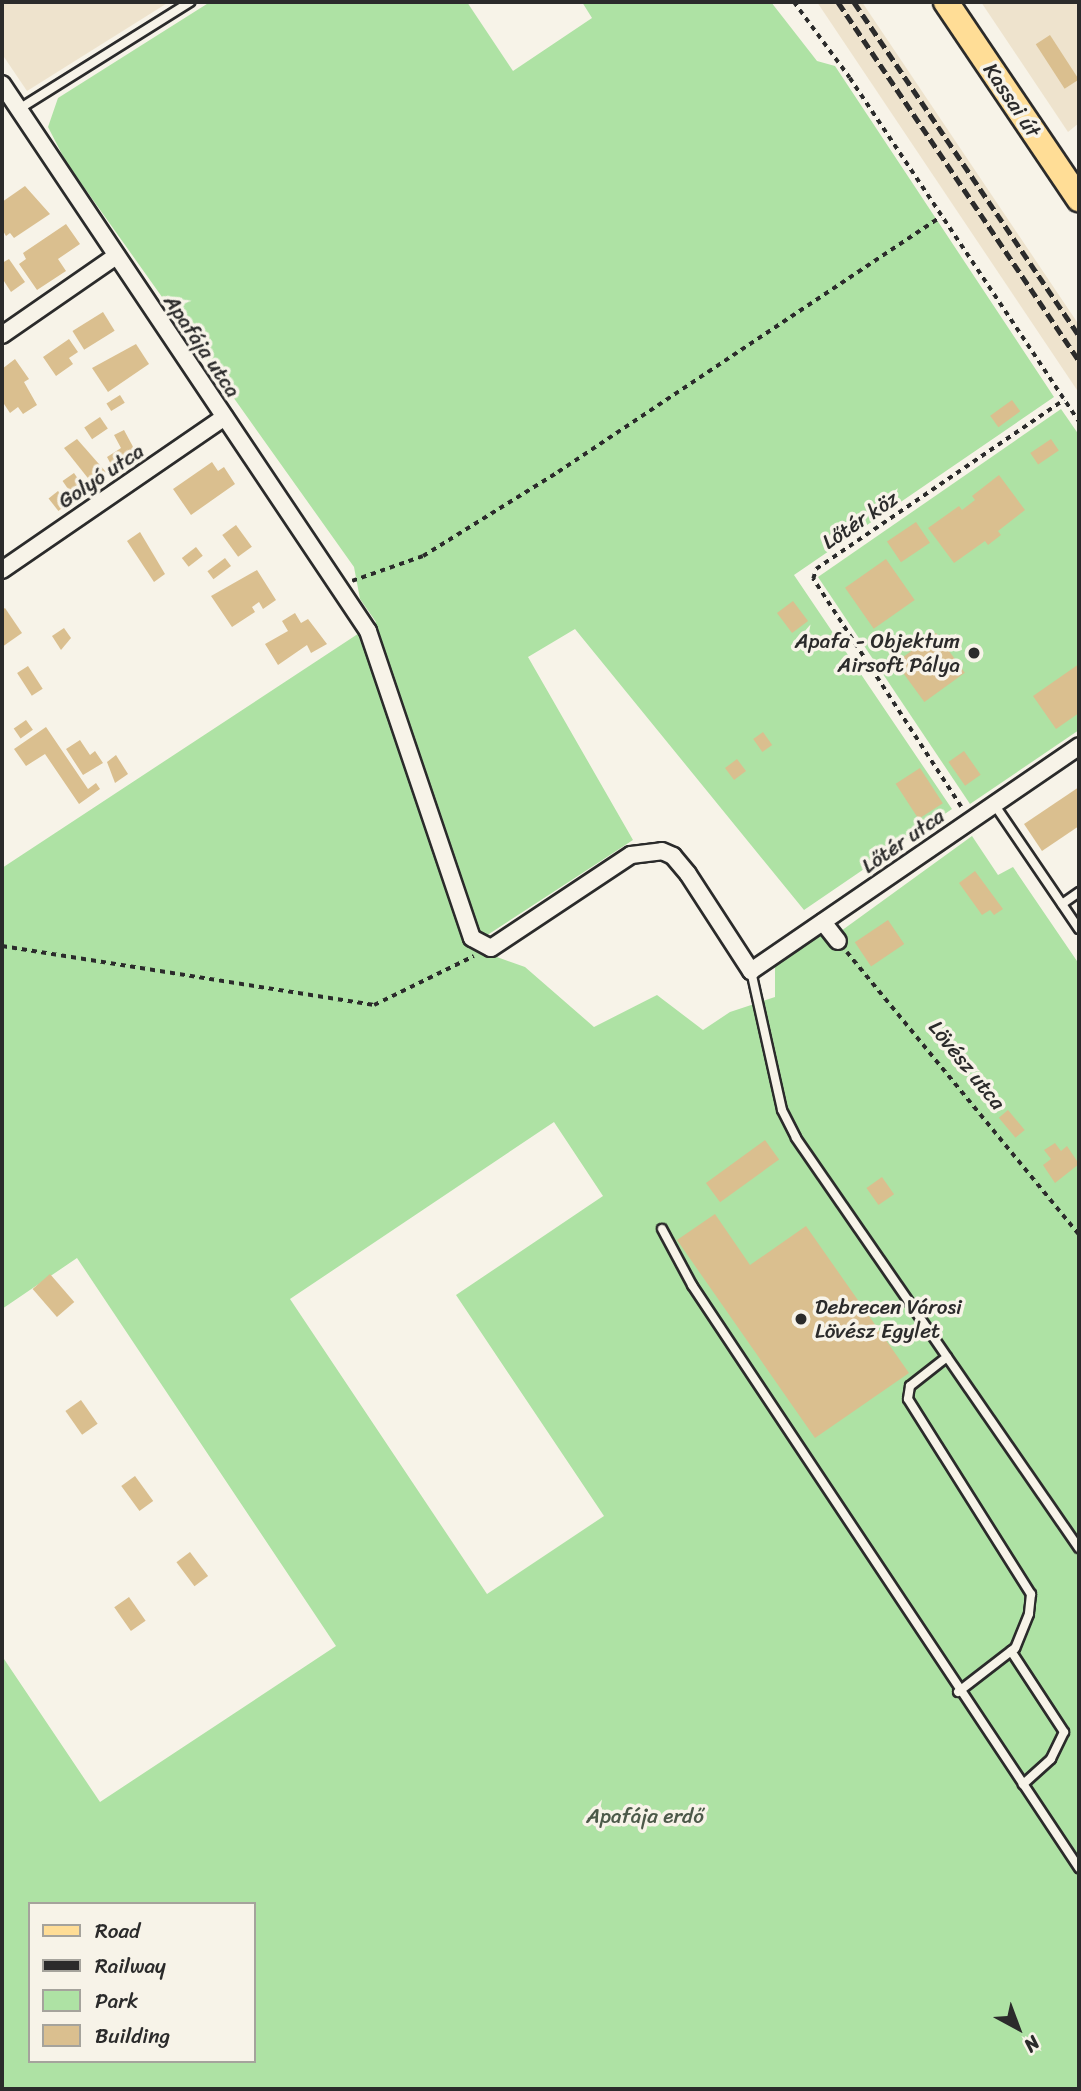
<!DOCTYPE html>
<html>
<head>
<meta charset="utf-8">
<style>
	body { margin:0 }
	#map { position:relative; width:1081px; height:2091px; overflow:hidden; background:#f7f3e8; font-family:Sriracha,sans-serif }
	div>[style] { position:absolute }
	.built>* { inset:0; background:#eee3cd }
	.green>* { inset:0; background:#aee2a4 }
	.building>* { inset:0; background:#dabf8f; transform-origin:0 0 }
	.path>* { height:3.5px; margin-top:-1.75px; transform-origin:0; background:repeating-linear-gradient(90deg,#2b2b2b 0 5px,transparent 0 10px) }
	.roads { filter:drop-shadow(2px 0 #2b2b2b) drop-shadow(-2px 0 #2b2b2b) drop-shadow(0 2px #2b2b2b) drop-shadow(0 -2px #2b2b2b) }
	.service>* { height:8px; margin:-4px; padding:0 4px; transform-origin:4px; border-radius:4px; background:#f7f3e8 }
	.minor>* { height:16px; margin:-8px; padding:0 8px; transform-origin:8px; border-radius:8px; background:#f7f3e8 }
	.primary>* { height:24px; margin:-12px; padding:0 12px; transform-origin:12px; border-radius:12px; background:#ffdd96 }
	.rail>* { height:5px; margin-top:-2.5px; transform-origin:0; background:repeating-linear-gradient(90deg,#2b2b2b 0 10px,transparent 0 15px) }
	.dots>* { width:19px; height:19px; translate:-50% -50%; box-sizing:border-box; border:4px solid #f7f3e8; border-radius:50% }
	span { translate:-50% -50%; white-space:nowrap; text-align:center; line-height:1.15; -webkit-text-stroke:7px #f7f3e8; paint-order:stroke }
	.street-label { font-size:21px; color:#2b2b2b }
	.poi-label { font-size:21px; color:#2b2b2b }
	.right { translate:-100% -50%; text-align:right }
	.left { translate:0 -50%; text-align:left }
	.park-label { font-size:21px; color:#4c5949 }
	.frame { position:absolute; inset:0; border:4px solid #2b2b2b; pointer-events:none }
	.legend { position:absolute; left:28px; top:1902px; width:228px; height:161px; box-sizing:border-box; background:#f7f3e8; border:2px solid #a5a39c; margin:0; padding:9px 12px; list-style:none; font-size:21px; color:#2b2b2b }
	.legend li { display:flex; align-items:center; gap:14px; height:35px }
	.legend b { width:35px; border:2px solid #a5a39c }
	.north { position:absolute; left:983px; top:1993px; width:70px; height:70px; -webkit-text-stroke:5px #f7f3e8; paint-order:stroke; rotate:139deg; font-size:19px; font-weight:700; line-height:28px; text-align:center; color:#2b2b2b }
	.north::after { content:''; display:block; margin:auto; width:24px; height:32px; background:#2b2b2b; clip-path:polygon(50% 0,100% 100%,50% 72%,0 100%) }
</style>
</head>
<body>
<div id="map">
	<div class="built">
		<i style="clip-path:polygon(2px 2px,169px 2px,27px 91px,2px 54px)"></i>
		<i style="clip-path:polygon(817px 2px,862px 2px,1079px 325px,1079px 393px)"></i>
		<i style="clip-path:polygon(981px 2px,1079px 2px,1079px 123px,1068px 132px)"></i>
	</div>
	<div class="green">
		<i style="clip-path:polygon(evenodd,210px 2px,467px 2px,513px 71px,592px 18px,582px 2px,771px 2px,817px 61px,835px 66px,1054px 397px,794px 575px,952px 809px,804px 910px,575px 629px,528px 657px,633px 840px,469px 947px,525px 967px,594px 1027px,657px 995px,703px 1030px,730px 1012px,775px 997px,775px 963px,822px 930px,830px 939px,972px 836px,998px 875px,1013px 867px,1079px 964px,1079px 2089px,2px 2089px,2px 1656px,100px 1802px,336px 1646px,77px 1258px,2px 1309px,2px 868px,376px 622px,360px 599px,354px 567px,66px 162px,48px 127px,58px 98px,210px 2px,554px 1122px,603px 1196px,456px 1295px,604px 1516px,487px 1594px,290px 1299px,554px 1122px,210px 2px,30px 1904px,254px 1904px,254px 2061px,30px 2061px,30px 1904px)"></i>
		<i style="clip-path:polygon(1061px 409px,1079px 435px,1079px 730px,970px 804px,818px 577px)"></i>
	</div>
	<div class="building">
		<i style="left:1050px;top:35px;width:53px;height:17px;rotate:57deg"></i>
		<i style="clip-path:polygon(25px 186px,50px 214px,14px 238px,10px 233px,6px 236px,2px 229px,2px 202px)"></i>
		<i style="clip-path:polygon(66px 224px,80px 244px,58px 259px,66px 271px,37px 290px,19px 264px,26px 259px,23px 253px)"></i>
		<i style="clip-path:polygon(9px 259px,25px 282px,11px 292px,2px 278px,2px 263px)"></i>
		<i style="left:103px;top:312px;width:22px;height:36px;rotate:58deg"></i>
		<i style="clip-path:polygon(69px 339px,78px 352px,69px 358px,73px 364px,56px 376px,43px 357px)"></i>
		<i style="clip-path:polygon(136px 344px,149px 364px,108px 392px,92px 368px)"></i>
		<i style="clip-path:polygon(15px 359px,29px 379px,24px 382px,37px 405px,23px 414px,18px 407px,10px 413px,2px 401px,2px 369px)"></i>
		<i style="left:120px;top:395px;width:9px;height:16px;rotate:58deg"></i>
		<i style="left:1012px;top:400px;width:14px;height:27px;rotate:54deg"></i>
		<i style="left:100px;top:417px;width:14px;height:19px;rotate:56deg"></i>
		<i style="clip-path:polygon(124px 430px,138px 456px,114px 470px,107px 457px,121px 448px,114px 435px)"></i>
		<i style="clip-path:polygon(77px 439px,106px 472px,91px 482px,64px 448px)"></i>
		<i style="left:1051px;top:439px;width:14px;height:25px;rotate:56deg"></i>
		<i style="clip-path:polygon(212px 462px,218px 471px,224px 467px,235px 484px,191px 515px,173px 489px)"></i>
		<i style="left:74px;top:473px;width:21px;height:14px;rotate:55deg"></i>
		<i style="clip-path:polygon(999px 475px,1025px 510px,998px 531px,1001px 535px,988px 545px,985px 541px,954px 563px,928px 528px,959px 506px,962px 510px,975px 500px,972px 496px)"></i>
		<i style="left:58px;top:491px;width:16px;height:12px;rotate:52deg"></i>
		<i style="left:916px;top:522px;width:25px;height:35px;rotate:56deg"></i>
		<i style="left:236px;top:525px;width:27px;height:17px;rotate:54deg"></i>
		<i style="clip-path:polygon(140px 532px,165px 574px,154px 582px,127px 541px)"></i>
		<i style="left:196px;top:547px;width:11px;height:18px;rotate:52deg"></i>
		<i style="left:225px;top:558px;width:10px;height:22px;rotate:53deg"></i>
		<i style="left:886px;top:559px;width:50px;height:50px;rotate:55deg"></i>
		<i style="clip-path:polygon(257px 570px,276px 600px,263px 609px,259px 602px,252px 607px,255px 612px,232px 627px,211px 596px)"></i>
		<i style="left:793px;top:601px;width:25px;height:20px;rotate:53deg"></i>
		<i style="clip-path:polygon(5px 608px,22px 633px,2px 647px,2px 610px)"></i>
		<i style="clip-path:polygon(295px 613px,301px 623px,308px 619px,327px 644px,311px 653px,307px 645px,278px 665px,265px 644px,288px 631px,282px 621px)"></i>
		<i style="clip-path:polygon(64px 628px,71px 638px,61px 650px,52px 636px)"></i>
		<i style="left:936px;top:633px;width:49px;height:50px;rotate:54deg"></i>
		<i style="clip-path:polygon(1079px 664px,1079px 713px,1056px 729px,1033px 696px)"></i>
		<i style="left:28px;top:666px;width:27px;height:13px;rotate:57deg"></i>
		<i style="left:26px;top:720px;width:12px;height:15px;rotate:55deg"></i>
		<i style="clip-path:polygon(46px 727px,88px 789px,96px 783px,100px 789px,79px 804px,45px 754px,26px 766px,14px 749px)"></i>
		<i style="left:763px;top:732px;width:16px;height:12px;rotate:55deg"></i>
		<i style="clip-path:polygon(80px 740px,90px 755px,95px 751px,103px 763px,83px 775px,66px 749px)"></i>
		<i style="left:964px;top:751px;width:29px;height:19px;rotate:55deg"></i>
		<i style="clip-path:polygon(116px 755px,128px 774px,115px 783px,107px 762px)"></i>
		<i style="left:737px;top:759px;width:15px;height:15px;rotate:53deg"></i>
		<i style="left:920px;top:768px;width:42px;height:29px;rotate:57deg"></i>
		<i style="clip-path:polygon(1079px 787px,1079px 826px,1042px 851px,1024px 824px)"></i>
		<i style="clip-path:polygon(975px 871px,1003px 909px,994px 915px,990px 910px,982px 915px,959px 883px)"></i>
		<i style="left:888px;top:920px;width:29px;height:40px;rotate:56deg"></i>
		<i style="left:1008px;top:1110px;width:26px;height:12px;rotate:50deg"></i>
		<i style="left:765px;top:1140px;width:24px;height:73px;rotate:54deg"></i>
		<i style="clip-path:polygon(1055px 1143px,1061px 1151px,1067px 1146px,1079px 1164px,1055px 1183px,1043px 1165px,1051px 1159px,1044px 1150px)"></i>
		<i style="left:882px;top:1177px;width:21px;height:19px;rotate:55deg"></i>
		<i style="clip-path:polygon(715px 1214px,750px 1265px,806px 1226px,909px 1373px,815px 1438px,677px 1240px)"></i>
		<i style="left:50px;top:1274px;width:37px;height:23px;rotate:49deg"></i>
		<i style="left:81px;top:1400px;width:29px;height:19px;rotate:55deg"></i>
		<i style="left:135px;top:1476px;width:31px;height:17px;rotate:54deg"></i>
		<i style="left:190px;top:1552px;width:30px;height:17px;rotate:53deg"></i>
		<i style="left:129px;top:1597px;width:29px;height:18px;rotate:55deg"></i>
	</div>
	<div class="path">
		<i style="left:794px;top:2px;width:94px;rotate:53.6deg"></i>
		<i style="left:850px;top:78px;width:413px;rotate:56.3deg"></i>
		<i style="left:352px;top:581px;width:75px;rotate:-19.4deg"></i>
		<i style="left:423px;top:556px;width:159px;rotate:-31.9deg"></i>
		<i style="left:558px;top:472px;width:460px;rotate:-33.7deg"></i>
		<i style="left:961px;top:807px;width:272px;rotate:-123deg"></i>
		<i style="left:813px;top:579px;width:10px;rotate:-73deg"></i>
		<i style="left:816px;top:569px;width:300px;rotate:-34.3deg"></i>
		<i style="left:2px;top:946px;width:377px;rotate:9deg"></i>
		<i style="left:374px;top:1005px;width:111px;rotate:-26.1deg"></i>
		<i style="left:847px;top:952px;width:365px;rotate:50.6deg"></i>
	</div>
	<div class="roads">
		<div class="service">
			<i style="left:19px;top:109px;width:202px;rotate:-32deg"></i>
			<i style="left:994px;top:804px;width:151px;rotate:55.8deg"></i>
			<i style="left:1062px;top:904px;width:21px;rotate:-35deg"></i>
			<i style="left:751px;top:971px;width:142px;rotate:77.4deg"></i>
			<i style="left:782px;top:1110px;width:31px;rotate:63deg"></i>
			<i style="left:796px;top:1138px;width:498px;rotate:55.4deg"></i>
			<i style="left:662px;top:1229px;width:64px;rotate:61.8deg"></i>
			<i style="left:692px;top:1285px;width:700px;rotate:56.42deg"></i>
			<i style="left:947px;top:1357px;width:47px;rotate:141.9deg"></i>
			<i style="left:910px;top:1386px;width:13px;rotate:99deg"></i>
			<i style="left:908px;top:1399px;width:231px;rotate:57.8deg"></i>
			<i style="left:1031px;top:1594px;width:20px;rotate:96deg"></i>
			<i style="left:1029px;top:1614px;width:37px;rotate:112deg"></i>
			<i style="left:1015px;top:1648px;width:72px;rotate:142.3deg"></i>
			<i style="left:1011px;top:1651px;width:97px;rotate:56.8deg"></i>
			<i style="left:1064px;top:1732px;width:30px;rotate:116deg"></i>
			<i style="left:1051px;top:1759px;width:38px;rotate:138deg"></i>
		</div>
		<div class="minor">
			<i style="left:2px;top:84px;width:658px;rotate:56.21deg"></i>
			<i style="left:368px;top:631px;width:324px;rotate:71.3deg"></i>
			<i style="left:472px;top:938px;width:21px;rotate:28deg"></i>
			<i style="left:491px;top:948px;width:168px;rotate:-33.6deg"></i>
			<i style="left:631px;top:855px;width:31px;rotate:-7deg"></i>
			<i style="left:662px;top:851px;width:12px;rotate:24deg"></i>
			<i style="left:673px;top:856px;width:23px;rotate:50deg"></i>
			<i style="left:688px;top:874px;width:116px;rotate:57deg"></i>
			<i style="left:751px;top:971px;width:398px;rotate:-34.4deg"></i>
			<i style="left:2px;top:335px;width:139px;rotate:-34.7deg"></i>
			<i style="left:2px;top:570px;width:270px;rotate:-34.5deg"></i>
			<i style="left:823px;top:922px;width:24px;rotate:52deg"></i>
		</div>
		<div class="primary">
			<i style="left:946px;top:2px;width:238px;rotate:56deg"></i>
		</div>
	</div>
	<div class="rail">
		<i style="left:838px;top:2px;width:432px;rotate:56.1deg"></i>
		<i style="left:854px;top:2px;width:403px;rotate:56deg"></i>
	</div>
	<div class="dots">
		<i style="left:974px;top:653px;background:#2b2b2b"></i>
		<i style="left:801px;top:1319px;background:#2b2b2b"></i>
	</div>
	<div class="street-label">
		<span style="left:1012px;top:100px;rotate:56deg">Kassai út</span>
		<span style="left:202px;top:346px;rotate:56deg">Apafája utca</span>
		<span style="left:101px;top:476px;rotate:-34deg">Golyó utca</span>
		<span style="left:860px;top:520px;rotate:-34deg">Lőtér köz</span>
		<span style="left:903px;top:841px;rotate:-35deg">Lőtér utca</span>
		<span style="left:967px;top:1065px;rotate:51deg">Lövész utca</span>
	</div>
	<div class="poi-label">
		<span class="right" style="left:960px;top:653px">Apafa - Objektum<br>Airsoft Pálya</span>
		<span class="left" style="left:815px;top:1319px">Debrecen Városi<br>Lövész Egylet</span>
	</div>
	<div class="park-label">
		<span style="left:645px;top:1816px">Apafája erdő</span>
	</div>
	<div class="frame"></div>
	<ul class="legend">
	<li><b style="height:9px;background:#ffdd96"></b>Road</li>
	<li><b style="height:9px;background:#2b2b2b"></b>Railway</li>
	<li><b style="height:19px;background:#aee2a4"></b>Park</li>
	<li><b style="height:19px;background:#dabf8f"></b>Building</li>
	</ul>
	<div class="north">N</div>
</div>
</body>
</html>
